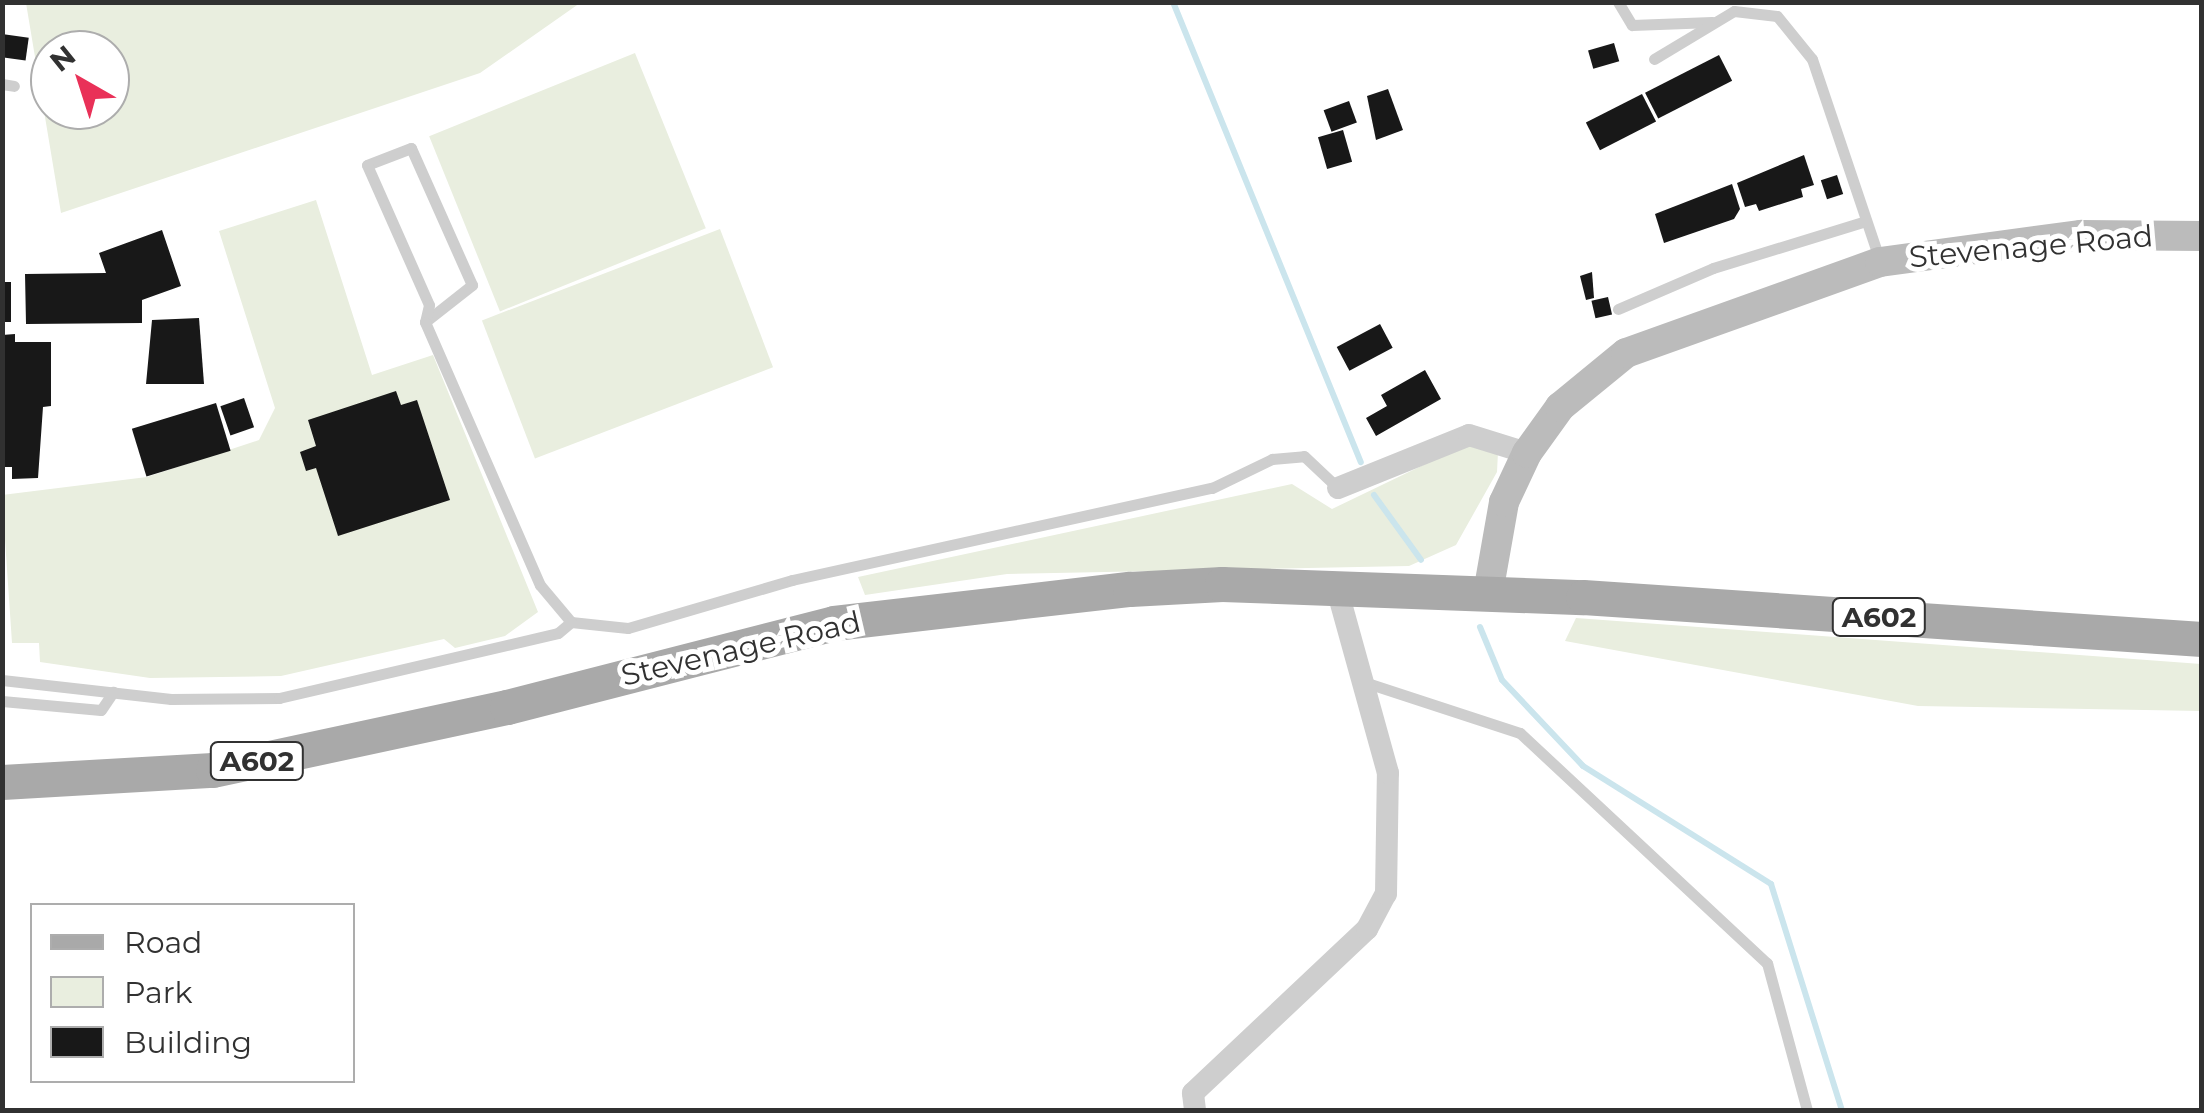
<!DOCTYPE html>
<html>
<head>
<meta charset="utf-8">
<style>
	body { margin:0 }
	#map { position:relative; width:2204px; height:1113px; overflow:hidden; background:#fff; font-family:Montserrat,sans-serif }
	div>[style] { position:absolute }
	.green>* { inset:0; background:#e9eedf; transform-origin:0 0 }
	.stream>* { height:6px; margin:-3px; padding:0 3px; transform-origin:3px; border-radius:3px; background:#cbe5ed }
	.building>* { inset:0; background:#181818; transform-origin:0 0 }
	.lane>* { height:11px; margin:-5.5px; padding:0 5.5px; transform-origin:5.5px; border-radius:5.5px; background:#cecece }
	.street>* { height:22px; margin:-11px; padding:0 11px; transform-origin:11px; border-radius:11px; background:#cecece }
	.secondary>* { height:30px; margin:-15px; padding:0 15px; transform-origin:15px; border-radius:15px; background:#bbb }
	.primary>* { height:35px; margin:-17.5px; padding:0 17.5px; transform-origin:17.5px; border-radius:17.5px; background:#a9a9a9 }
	span { translate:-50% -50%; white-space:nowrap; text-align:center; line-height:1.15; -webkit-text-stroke:10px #fff; paint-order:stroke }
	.shield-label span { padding:2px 8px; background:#fff; border:2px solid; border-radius:8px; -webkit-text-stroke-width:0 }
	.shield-label { font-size:28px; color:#313131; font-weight:700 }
	.street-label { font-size:30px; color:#313131 }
	.frame { position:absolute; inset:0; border:5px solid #313131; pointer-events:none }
	.legend { position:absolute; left:30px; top:903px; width:325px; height:180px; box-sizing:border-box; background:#fff; border:2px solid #adadad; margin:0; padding:12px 18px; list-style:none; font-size:30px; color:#313131 }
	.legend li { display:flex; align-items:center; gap:20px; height:50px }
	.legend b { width:50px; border:2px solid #adadad }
	.north { position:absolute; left:30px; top:30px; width:100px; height:100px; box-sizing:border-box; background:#fff; border:2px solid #adadad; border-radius:50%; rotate:321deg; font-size:28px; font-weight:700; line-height:40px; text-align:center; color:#313131 }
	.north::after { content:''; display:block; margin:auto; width:35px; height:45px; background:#e93158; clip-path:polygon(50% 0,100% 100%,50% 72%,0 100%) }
</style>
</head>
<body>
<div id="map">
	<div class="green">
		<i style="clip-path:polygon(evenodd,26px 3px,580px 3px,480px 73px,61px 213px,26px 3px,50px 50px,110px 50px,110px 110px,50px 110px,50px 50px)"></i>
		<i style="left:635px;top:53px;width:189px;height:222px;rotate:68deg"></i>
		<i style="clip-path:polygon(316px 200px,372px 375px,433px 355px,538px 612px,505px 636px,455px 648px,444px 639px,281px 676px,150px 678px,40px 662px,39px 643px,12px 643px,2px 495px,147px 477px,259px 440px,275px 408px,219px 231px)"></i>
		<i style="left:720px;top:229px;width:148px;height:255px;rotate:69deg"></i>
		<i style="clip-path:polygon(1467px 444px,1498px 452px,1497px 472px,1456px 545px,1409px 566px,1007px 574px,865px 595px,858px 577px,1292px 484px,1332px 509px)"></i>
		<i style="clip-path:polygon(1576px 618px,2201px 664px,2201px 711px,1918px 706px,1565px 641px)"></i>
	</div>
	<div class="stream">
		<i style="left:1173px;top:2px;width:497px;rotate:67.8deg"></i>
		<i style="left:1374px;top:495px;width:80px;rotate:54.1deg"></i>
		<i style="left:1480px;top:627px;width:57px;rotate:67.5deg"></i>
		<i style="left:1502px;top:680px;width:118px;rotate:46.7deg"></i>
		<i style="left:1583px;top:766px;width:222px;rotate:32.1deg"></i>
		<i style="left:1771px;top:884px;width:237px;rotate:72.6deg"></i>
	</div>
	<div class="building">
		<i style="left:2px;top:34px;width:27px;height:23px;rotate:8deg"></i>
		<i style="left:1614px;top:43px;width:19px;height:27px;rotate:74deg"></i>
		<i style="left:1719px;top:55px;width:29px;height:83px;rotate:63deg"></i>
		<i style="clip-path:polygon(1388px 89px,1403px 130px,1376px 140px,1367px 96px)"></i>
		<i style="left:1642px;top:94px;width:31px;height:63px;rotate:63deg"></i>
		<i style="left:1349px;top:101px;width:23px;height:27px;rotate:70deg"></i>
		<i style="left:1343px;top:130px;width:33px;height:26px;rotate:74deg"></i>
		<i style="clip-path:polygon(1804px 155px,1814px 185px,1801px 189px,1803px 197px,1759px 211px,1756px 204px,1745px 207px,1737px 183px)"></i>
		<i style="left:1837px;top:175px;width:20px;height:17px;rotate:72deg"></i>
		<i style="clip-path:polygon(1732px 184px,1740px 209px,1734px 219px,1664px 243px,1655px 214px)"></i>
		<i style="clip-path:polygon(162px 230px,181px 286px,142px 300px,142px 323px,26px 324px,25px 274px,106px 273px,99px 253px)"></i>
		<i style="clip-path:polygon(1592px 272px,1594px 298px,1586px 300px,1580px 276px)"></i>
		<i style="left:2px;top:282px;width:9px;height:40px"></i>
		<i style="left:1608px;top:297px;width:18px;height:17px;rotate:77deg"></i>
		<i style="clip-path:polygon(199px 318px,204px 384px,146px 384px,152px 320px)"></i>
		<i style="left:1380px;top:324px;width:27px;height:49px;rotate:62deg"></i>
		<i style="clip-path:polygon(15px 334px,15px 342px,51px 342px,51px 406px,43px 407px,38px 478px,12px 479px,12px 467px,2px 467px,2px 335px)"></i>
		<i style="clip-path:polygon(1425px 370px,1441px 399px,1376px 436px,1366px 418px,1387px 406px,1381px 395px)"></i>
		<i style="clip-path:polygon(396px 391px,401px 405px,417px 400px,450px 500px,338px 536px,316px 468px,306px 471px,300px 452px,316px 446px,308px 420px)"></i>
		<i style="left:244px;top:398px;width:31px;height:25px;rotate:71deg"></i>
		<i style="left:216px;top:403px;width:50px;height:88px;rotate:73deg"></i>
	</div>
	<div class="lane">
		<i style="left:1618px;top:2px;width:27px;rotate:59deg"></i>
		<i style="left:1632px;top:25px;width:80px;rotate:-2.1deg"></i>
		<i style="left:1654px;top:59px;width:93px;rotate:-31deg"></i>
		<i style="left:1734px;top:11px;width:43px;rotate:6.6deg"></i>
		<i style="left:1777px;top:16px;width:55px;rotate:50.9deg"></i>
		<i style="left:1812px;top:59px;width:210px;rotate:71.4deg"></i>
		<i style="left:2px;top:84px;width:12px;rotate:9deg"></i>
		<i style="left:1618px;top:309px;width:103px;rotate:-23.3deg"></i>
		<i style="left:1713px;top:268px;width:160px;rotate:-17.1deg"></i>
		<i style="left:425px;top:322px;width:60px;rotate:-38.2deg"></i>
		<i style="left:472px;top:285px;width:150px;rotate:-114deg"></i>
		<i style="left:411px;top:148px;width:47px;rotate:158.9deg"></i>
		<i style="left:367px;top:165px;width:153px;rotate:66.1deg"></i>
		<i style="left:429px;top:305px;width:17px;rotate:103deg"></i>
		<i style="left:425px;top:322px;width:287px;rotate:66.4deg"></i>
		<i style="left:540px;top:585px;width:48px;rotate:50deg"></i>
		<i style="left:571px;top:622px;width:57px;rotate:6deg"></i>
		<i style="left:628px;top:628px;width:171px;rotate:-16.3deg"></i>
		<i style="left:792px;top:580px;width:430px;rotate:-12.4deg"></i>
		<i style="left:1212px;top:488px;width:67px;rotate:-25.8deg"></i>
		<i style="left:1272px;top:459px;width:32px;rotate:-5deg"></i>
		<i style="left:1304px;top:456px;width:47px;rotate:43.3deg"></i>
		<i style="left:2px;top:680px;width:170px;rotate:6.4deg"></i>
		<i style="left:171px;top:699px;width:108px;rotate:-0.5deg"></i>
		<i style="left:279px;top:698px;width:286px;rotate:-13.1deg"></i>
		<i style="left:558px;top:633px;width:17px;rotate:-40deg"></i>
		<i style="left:1364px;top:682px;width:164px;rotate:18.1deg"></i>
		<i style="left:1520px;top:733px;width:338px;rotate:43deg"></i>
		<i style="left:1767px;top:963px;width:152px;rotate:74.8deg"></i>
		<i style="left:2px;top:701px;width:99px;rotate:5.2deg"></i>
		<i style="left:101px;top:710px;width:22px;rotate:-56deg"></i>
	</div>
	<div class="street">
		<i style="left:1338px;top:488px;width:141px;rotate:-22deg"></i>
		<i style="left:1469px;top:435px;width:61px;rotate:17.2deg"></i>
		<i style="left:1195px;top:1110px;width:17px;rotate:-97deg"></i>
		<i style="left:1193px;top:1093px;width:239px;rotate:-43.3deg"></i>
		<i style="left:1367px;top:929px;width:40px;rotate:-62deg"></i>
		<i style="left:1386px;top:894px;width:121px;rotate:-89.1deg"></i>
		<i style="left:1388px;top:773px;width:194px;rotate:-105.5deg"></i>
	</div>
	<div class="secondary">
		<i style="left:1488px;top:593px;width:92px;rotate:-80deg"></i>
		<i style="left:1504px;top:502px;width:54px;rotate:-64.9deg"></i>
		<i style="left:1527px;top:453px;width:57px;rotate:-54.3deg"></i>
		<i style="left:1560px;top:407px;width:85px;rotate:-39.3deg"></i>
		<i style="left:1626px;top:353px;width:270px;rotate:-19.7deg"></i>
		<i style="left:1880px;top:262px;width:203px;rotate:-7.7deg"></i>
		<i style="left:2081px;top:235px;width:121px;rotate:0.5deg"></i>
	</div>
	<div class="primary">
		<i style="left:2px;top:782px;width:211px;rotate:-3.3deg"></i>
		<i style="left:213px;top:770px;width:301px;rotate:-12.1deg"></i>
		<i style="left:507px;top:707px;width:338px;rotate:-14.4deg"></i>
		<i style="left:834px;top:623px;width:298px;rotate:-6.6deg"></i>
		<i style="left:1130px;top:589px;width:92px;rotate:-3.1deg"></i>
		<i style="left:1222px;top:584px;width:361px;rotate:2.1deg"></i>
		<i style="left:1583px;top:597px;width:620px;rotate:3.88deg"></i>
	</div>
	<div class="shield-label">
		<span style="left:1879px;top:617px">A602</span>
		<span style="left:257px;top:761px">A602</span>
	</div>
	<div class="street-label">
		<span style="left:2031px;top:247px;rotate:-5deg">Stevenage Road</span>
		<span style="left:741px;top:649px;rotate:-13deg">Stevenage Road</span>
	</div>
	<div class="frame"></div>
	<ul class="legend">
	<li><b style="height:12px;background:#a9a9a9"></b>Road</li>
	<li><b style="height:28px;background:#e9eedf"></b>Park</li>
	<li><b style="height:28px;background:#181818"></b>Building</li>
	</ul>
	<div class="north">N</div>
</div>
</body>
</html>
